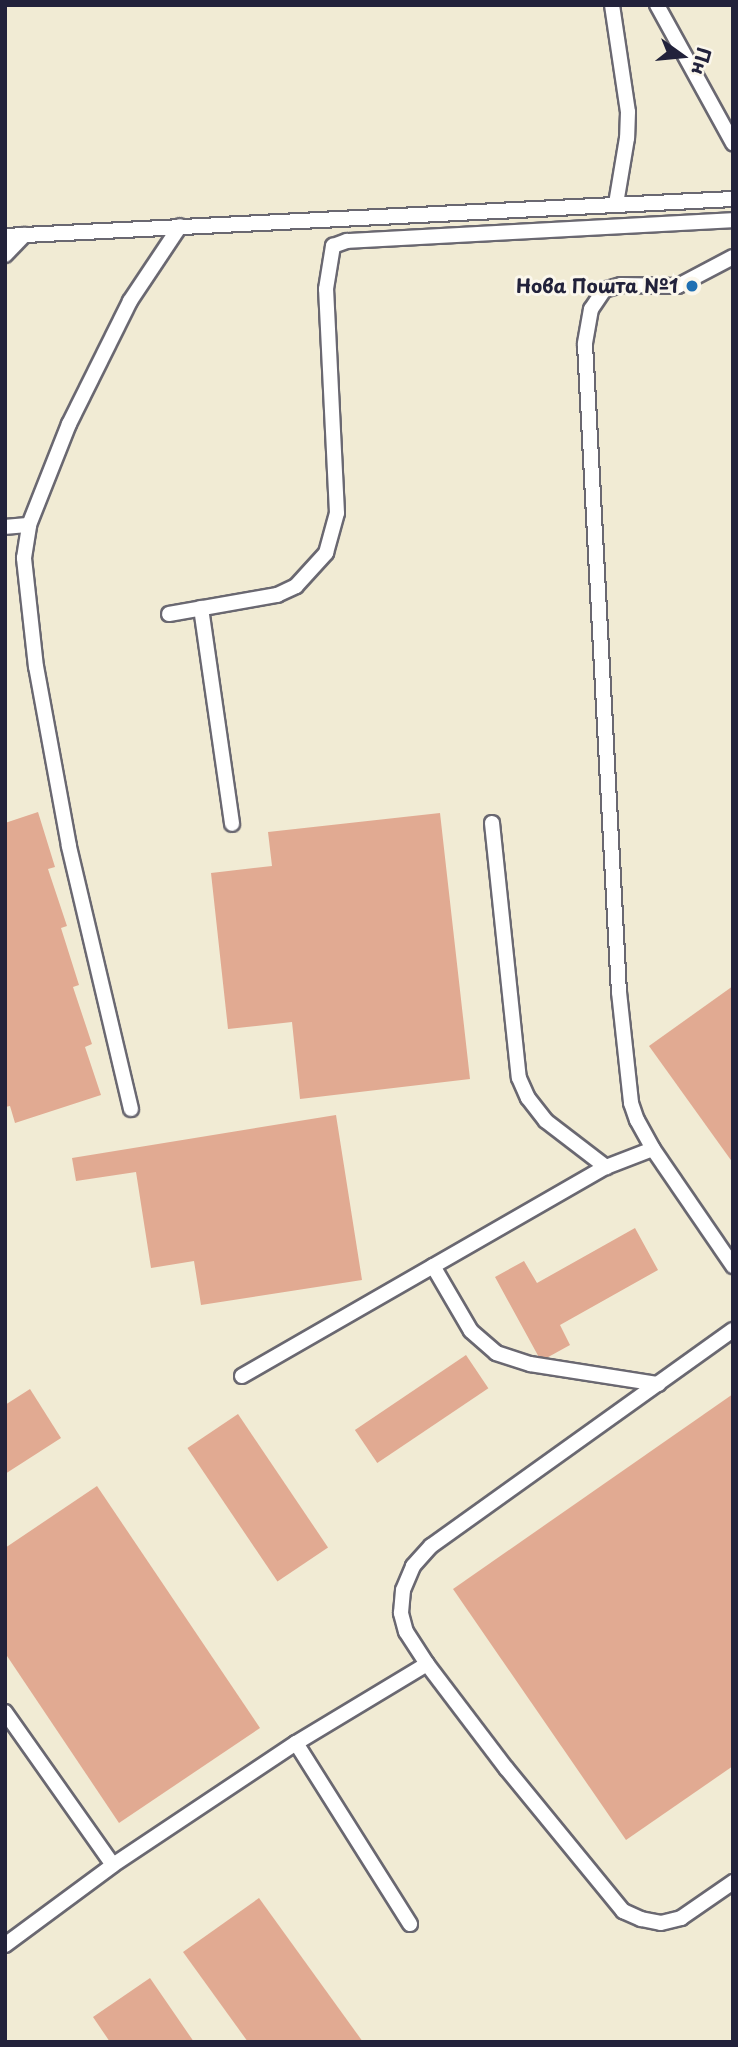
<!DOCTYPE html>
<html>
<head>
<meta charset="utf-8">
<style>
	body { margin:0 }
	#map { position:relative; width:738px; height:2047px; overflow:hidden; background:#f1ebd4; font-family:"Playpen Sans",sans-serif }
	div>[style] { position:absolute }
	.building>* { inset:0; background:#e1aa92; transform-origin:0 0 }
	.roads { filter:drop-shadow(2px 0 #6a6871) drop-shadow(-2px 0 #6a6871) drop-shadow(0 2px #6a6871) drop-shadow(0 -2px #6a6871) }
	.service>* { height:14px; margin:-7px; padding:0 7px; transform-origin:7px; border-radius:7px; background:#fff }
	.dots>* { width:19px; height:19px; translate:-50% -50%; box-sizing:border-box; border:4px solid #fbf7ec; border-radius:50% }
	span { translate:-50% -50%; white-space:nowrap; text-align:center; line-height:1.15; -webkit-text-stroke:6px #fbf7ec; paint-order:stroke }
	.poi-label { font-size:19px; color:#22223b; font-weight:700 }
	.right { translate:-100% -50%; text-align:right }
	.frame { position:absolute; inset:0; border:7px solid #22223b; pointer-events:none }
	.north { position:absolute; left:647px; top:21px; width:70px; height:70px; -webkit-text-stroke:5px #fbf7ec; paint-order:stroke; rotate:105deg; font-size:19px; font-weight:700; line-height:28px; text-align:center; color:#22223b }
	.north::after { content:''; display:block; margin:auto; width:24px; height:32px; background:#22223b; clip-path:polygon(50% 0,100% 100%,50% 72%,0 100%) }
</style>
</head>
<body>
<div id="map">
	<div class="building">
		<i style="clip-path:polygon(38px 812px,55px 867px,48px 869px,67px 926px,61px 928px,79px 985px,73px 987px,92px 1044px,85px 1047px,101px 1095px,15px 1123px,10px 1106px,5px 1107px,5px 823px)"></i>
		<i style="clip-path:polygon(440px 813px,470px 1079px,300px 1099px,292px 1022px,228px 1029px,211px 873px,272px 866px,268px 832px)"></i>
		<i style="clip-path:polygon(733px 986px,733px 1163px,649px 1046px)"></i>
		<i style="clip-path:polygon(336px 1115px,362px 1280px,201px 1305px,194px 1261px,151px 1268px,136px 1172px,76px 1181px,72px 1158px)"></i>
		<i style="clip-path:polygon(635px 1228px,658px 1270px,560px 1325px,570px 1345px,541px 1361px,495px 1277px,524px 1261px,537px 1283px)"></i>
		<i style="left:466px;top:1355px;width:40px;height:134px;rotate:56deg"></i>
		<i style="clip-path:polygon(30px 1389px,61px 1438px,5px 1474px,5px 1405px)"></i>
		<i style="clip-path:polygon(733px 1394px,733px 1766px,626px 1840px,453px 1589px)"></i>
		<i style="left:238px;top:1414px;width:161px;height:61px;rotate:56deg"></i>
		<i style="clip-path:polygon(97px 1486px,260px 1728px,119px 1823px,5px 1653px,5px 1548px)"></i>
		<i style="clip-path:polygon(259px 1898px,363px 2042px,248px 2042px,183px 1952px)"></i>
		<i style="clip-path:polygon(150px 1978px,194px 2042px,110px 2042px,93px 2017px)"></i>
	</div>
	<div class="roads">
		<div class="service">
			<i style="left:612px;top:5px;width:108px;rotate:81.5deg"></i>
			<i style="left:628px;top:112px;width:26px;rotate:92deg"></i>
			<i style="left:627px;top:138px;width:67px;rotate:99.5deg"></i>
			<i style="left:657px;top:5px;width:158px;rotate:61.2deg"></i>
			<i style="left:5px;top:236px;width:729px;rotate:-2.91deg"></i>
			<i style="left:5px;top:255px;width:28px;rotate:-46deg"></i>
			<i style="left:733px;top:257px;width:62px;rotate:152.2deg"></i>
			<i style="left:678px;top:286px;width:57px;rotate:-179deg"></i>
			<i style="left:621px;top:285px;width:18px;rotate:164deg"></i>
			<i style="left:604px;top:290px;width:23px;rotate:124deg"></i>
			<i style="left:591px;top:309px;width:36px;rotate:100deg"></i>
			<i style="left:585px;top:344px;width:649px;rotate:87deg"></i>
			<i style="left:619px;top:992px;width:112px;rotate:83.8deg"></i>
			<i style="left:631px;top:1103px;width:18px;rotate:71deg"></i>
			<i style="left:637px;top:1120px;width:33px;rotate:61deg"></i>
			<i style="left:653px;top:1149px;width:142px;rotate:55.6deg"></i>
			<i style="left:5px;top:527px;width:24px;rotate:-5deg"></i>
			<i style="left:201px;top:608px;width:218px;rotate:81.8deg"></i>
			<i style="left:169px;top:614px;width:110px;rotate:-10deg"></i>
			<i style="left:277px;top:595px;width:21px;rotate:-25deg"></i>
			<i style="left:296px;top:586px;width:45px;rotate:-47.7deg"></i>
			<i style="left:326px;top:553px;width:41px;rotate:-74.6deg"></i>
			<i style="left:337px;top:513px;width:224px;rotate:-92.8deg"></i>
			<i style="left:326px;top:289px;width:44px;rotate:-80.8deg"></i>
			<i style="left:333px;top:246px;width:15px;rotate:-20deg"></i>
			<i style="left:347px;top:241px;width:387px;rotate:-3.1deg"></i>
			<i style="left:492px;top:823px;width:256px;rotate:84deg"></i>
			<i style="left:519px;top:1078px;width:22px;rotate:66deg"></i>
			<i style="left:528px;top:1098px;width:29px;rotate:52deg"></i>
			<i style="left:546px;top:1121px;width:76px;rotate:37.5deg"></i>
			<i style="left:131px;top:1109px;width:270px;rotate:-103.3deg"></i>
			<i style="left:69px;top:846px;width:182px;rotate:-100.4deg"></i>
			<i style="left:36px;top:667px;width:110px;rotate:-96.3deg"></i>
			<i style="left:24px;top:558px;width:33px;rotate:-81deg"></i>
			<i style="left:29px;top:525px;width:109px;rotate:-68.4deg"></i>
			<i style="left:69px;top:424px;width:137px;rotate:-63.6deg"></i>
			<i style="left:130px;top:301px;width:90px;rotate:-56.3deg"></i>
			<i style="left:433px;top:1266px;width:75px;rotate:59.7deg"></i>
			<i style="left:471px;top:1331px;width:33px;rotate:41deg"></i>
			<i style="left:496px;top:1353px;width:36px;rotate:18deg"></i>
			<i style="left:530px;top:1364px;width:130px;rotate:8.9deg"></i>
			<i style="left:242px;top:1376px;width:420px;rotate:-29.9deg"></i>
			<i style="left:606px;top:1167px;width:50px;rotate:-21deg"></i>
			<i style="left:427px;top:1664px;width:131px;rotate:52.8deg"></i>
			<i style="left:506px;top:1768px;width:185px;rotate:50.7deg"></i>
			<i style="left:623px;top:1911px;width:20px;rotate:24deg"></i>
			<i style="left:641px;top:1919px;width:20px;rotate:11deg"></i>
			<i style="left:661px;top:1923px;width:21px;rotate:-14deg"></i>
			<i style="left:681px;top:1918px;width:63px;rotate:-34.7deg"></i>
			<i style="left:5px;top:1712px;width:187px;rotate:54.8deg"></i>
			<i style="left:296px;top:1743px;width:214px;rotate:57.8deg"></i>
			<i style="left:5px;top:1945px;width:134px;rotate:-36.5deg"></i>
			<i style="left:113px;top:1865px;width:220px;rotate:-33.7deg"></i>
			<i style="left:296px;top:1743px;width:153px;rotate:-31.1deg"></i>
			<i style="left:427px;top:1664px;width:38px;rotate:-123deg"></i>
			<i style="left:406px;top:1632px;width:20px;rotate:-105deg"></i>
			<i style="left:401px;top:1613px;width:23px;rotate:-85deg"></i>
			<i style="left:403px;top:1590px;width:26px;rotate:-67deg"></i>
			<i style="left:413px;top:1566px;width:27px;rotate:-48deg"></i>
			<i style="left:431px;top:1546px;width:371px;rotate:-35.6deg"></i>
		</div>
	</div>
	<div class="dots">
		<i style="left:692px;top:286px;background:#1f6fb2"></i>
	</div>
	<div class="poi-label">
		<span class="right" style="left:678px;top:286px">Нова Пошта №1</span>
	</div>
	<div class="frame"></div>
	<div class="north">Пн</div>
</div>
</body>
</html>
